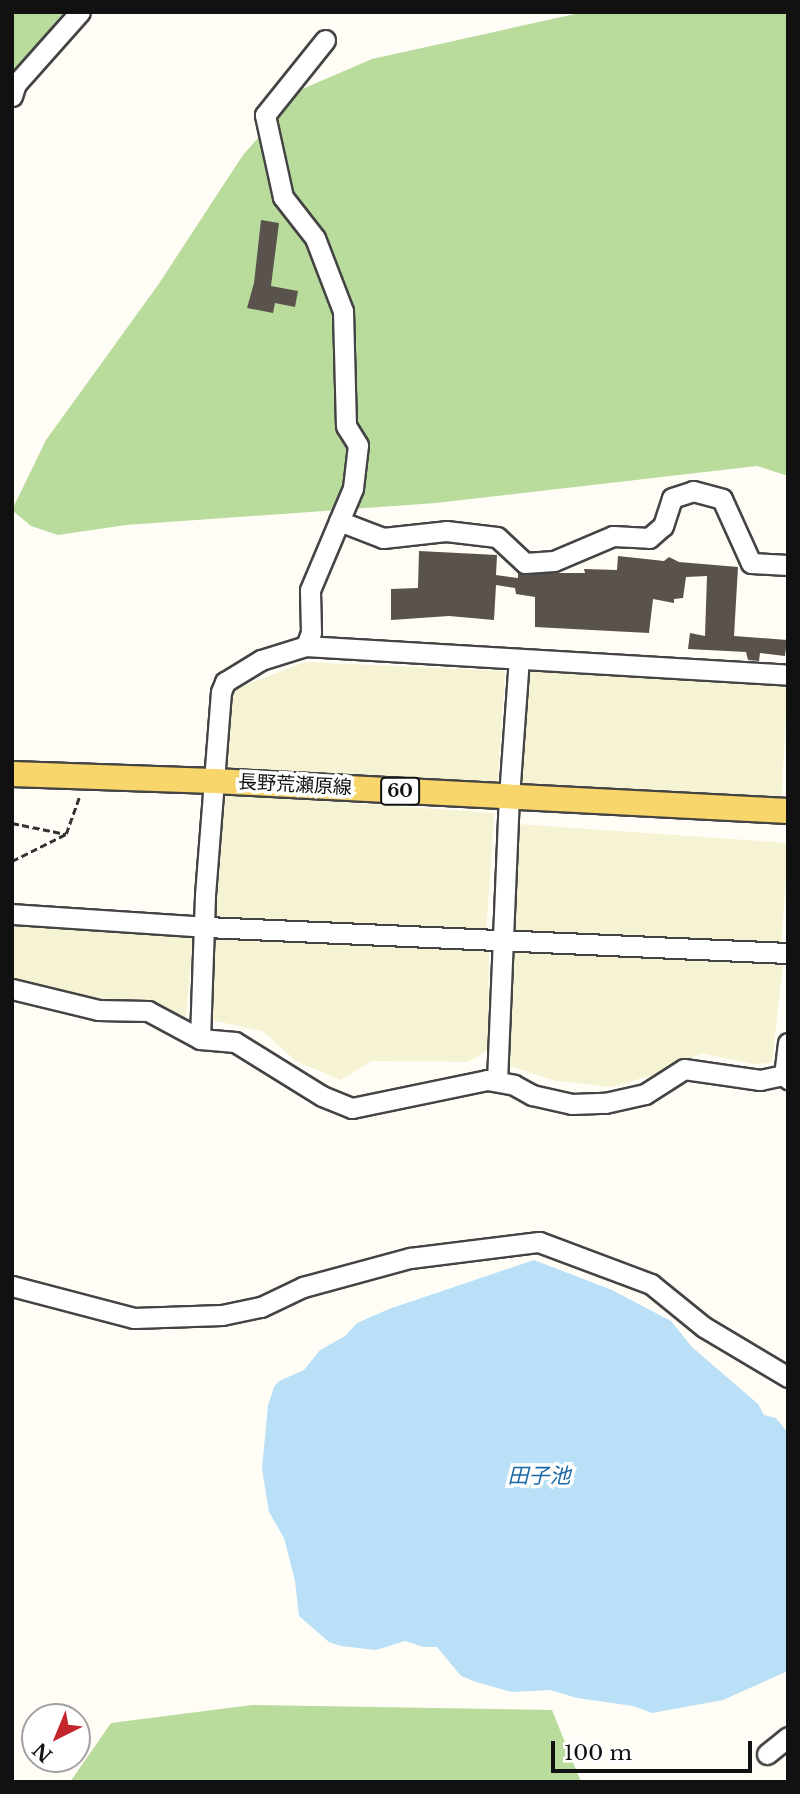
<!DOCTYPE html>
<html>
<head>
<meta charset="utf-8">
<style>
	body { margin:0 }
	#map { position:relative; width:800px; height:1794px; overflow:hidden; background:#fffdf5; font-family:"Libre Baskerville","Noto Sans JP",serif }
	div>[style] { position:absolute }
	.farmland>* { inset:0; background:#f6f3d4; transform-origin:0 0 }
	.forest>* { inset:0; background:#b9dc9c }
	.water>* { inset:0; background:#b9e0f7 }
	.building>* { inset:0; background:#5a524d }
	.path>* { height:2.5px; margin-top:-1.25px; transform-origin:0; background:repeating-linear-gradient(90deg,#333 0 7px,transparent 0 10.5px) }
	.roads { filter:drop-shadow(2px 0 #444) drop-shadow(-2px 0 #444) drop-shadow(0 2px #444) drop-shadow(0 -2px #444) }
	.minor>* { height:19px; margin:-9.5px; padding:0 9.5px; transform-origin:9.5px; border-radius:9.5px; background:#fff }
	.major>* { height:24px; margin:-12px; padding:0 12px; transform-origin:12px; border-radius:12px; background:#f9d66b }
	span { translate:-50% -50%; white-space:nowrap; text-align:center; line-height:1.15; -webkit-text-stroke:7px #fff; paint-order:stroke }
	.shield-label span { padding:2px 5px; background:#fff; border:2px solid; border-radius:5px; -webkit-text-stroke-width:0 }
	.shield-label { font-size:18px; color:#111; font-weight:700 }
	.street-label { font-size:19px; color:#111 }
	.water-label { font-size:21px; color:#1768a6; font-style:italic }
	.frame { position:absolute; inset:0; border:14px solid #111; pointer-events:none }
	.north { position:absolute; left:21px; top:1703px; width:70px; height:70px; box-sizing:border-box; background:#fff; border:2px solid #a0a0a0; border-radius:50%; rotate:223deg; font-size:19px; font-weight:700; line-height:28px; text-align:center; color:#111 }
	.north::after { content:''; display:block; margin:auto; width:24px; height:32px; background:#c4262e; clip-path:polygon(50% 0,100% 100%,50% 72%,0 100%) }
	.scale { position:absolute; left:551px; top:1741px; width:201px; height:32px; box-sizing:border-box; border:4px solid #111; border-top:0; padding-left:9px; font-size:21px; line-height:24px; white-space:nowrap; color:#111; -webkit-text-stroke:5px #fff; paint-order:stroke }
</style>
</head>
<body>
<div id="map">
	<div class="farmland">
		<i style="clip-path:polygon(305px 662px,505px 671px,498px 781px,223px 772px,228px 692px)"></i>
		<i style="left:528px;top:669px;width:260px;height:118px;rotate:3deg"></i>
		<i style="left:222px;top:794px;width:273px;height:122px;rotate:4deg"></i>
		<i style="left:517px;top:824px;width:272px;height:107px;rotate:4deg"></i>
		<i style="clip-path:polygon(12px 922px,193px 935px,186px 1017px,143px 1001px,94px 1003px,12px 980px)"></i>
		<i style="clip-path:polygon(211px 935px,489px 948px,488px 1050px,468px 1062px,372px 1061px,340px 1080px,296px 1061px,262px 1031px,211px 1020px)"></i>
		<i style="clip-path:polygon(511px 949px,783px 963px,772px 1063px,752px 1064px,702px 1053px,655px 1074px,613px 1087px,556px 1081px,509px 1066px)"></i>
	</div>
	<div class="forest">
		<i style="clip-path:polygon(12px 12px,64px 12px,12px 75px)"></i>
		<i style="clip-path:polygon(584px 12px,788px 12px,788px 476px,757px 466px,436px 503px,126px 525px,58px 535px,31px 526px,12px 510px,46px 440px,158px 285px,243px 155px,300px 90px,372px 59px)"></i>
		<i style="clip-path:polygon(252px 1705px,552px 1710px,581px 1782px,70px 1782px,111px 1723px)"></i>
	</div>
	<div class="water">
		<i style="clip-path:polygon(534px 1260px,612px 1290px,671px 1321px,692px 1347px,758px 1404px,764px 1415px,776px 1418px,788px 1433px,788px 1671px,723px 1700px,652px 1713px,633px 1706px,577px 1698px,550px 1690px,512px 1692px,476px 1682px,461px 1676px,437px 1647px,423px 1647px,405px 1641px,376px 1650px,341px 1646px,329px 1642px,299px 1616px,295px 1581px,284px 1538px,269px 1512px,262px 1469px,268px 1405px,274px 1387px,279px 1381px,304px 1370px,320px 1350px,345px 1336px,357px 1323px,389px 1309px)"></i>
	</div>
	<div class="building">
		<i style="clip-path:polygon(261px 220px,279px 223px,271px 286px,298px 291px,295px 307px,275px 303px,273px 313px,247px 308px,254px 283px)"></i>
		<i style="clip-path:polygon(419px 551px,497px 555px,496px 575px,518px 578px,518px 573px,585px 573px,584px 569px,617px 570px,618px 556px,664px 561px,669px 557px,679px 562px,738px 567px,734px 636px,787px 640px,785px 656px,760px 653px,759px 661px,748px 660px,746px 652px,688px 649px,690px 633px,705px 636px,707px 576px,686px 577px,683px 598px,674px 599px,674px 603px,653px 599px,649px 633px,535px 627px,535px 597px,516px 594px,515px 588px,496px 585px,494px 620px,449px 616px,391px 620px,391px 589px,418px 588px)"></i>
	</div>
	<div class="path">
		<i style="left:12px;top:823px;width:55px;rotate:11.5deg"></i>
		<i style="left:12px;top:861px;width:60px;rotate:-26.6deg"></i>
		<i style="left:66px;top:834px;width:41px;rotate:-70.3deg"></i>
	</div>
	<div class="roads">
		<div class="minor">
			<i style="left:12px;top:96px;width:13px;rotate:-72deg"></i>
			<i style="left:16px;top:84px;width:96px;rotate:-48.4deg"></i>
			<i style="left:339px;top:521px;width:47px;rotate:21.1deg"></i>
			<i style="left:383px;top:538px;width:63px;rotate:-6.3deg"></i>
			<i style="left:446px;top:531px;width:51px;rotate:6.7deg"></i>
			<i style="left:497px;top:537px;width:38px;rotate:43deg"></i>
			<i style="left:525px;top:563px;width:29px;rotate:-4deg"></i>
			<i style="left:554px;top:561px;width:64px;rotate:-23deg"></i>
			<i style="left:613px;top:536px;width:36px;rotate:3deg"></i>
			<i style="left:649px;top:538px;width:18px;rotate:-41deg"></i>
			<i style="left:663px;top:526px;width:29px;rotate:-72deg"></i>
			<i style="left:672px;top:498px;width:22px;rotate:-18deg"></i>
			<i style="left:693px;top:491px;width:30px;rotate:15deg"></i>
			<i style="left:722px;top:499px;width:70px;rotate:65.6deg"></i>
			<i style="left:751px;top:563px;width:37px;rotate:3deg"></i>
			<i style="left:306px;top:646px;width:483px;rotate:3.4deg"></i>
			<i style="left:12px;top:914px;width:194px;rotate:3.8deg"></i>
			<i style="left:206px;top:927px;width:583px;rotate:2.56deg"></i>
			<i style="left:12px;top:989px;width:89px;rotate:13.7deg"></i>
			<i style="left:98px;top:1010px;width:50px;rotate:1.1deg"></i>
			<i style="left:148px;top:1011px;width:59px;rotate:28.3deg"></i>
			<i style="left:200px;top:1039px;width:35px;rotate:5deg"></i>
			<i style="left:235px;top:1042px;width:102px;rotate:31.8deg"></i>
			<i style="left:322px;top:1096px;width:32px;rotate:22deg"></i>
			<i style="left:352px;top:1108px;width:138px;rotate:-11.7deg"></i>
			<i style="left:487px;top:1080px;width:27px;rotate:10deg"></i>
			<i style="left:514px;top:1085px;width:21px;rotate:29deg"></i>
			<i style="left:532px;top:1095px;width:41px;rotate:12.7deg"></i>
			<i style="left:572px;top:1104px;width:33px;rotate:-2deg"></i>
			<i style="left:605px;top:1103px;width:41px;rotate:-12.7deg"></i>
			<i style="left:645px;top:1094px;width:46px;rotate:-32.7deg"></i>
			<i style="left:684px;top:1069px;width:77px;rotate:8.2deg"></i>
			<i style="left:760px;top:1080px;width:25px;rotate:-12deg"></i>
			<i style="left:200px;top:1039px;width:144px;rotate:-88deg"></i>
			<i style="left:205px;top:895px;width:204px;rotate:-85.5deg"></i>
			<i style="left:221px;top:692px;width:11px;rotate:-68deg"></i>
			<i style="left:225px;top:682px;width:42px;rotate:-31.4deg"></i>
			<i style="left:261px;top:660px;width:47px;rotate:-17.3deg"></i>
			<i style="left:306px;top:646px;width:15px;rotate:-70deg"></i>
			<i style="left:311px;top:632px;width:42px;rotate:-91.4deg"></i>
			<i style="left:310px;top:590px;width:111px;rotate:-67.1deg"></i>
			<i style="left:353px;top:488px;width:43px;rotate:-83.4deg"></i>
			<i style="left:358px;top:445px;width:22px;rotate:-122deg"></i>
			<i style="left:346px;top:426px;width:115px;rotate:-91.5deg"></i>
			<i style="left:343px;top:311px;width:78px;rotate:-111deg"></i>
			<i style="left:315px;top:238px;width:52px;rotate:-128deg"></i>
			<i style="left:283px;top:197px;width:84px;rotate:-102.4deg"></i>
			<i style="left:265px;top:115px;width:96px;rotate:-51.3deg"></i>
			<i style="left:788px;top:1043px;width:32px;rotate:97deg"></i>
			<i style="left:784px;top:1075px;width:6px;rotate:45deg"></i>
			<i style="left:497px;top:1081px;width:284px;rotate:-87.6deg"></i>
			<i style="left:509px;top:797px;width:138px;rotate:-85.9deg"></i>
			<i style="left:12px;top:1286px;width:126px;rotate:14.7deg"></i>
			<i style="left:134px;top:1318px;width:88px;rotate:-2deg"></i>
			<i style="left:222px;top:1315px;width:40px;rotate:-12deg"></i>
			<i style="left:261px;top:1307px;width:47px;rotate:-25.5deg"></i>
			<i style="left:303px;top:1287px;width:111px;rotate:-15.2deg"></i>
			<i style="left:410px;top:1258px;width:130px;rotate:-7.1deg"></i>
			<i style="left:539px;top:1242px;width:120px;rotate:20.6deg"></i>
			<i style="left:651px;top:1284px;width:68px;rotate:39.1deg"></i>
			<i style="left:704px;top:1327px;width:98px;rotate:30.8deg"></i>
			<i style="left:767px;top:1754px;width:27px;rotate:-39deg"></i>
		</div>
		<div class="major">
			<i style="left:12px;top:774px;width:202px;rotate:2deg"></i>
			<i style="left:214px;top:781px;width:575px;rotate:2.99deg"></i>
		</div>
	</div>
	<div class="shield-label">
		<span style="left:400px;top:791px">60</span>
	</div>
	<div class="street-label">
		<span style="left:295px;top:785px;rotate:3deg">長野荒瀬原線</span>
	</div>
	<div class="water-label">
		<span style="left:539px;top:1476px">田子池</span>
	</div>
	<div class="frame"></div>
	<div class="north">N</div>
	<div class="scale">100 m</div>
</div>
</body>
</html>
